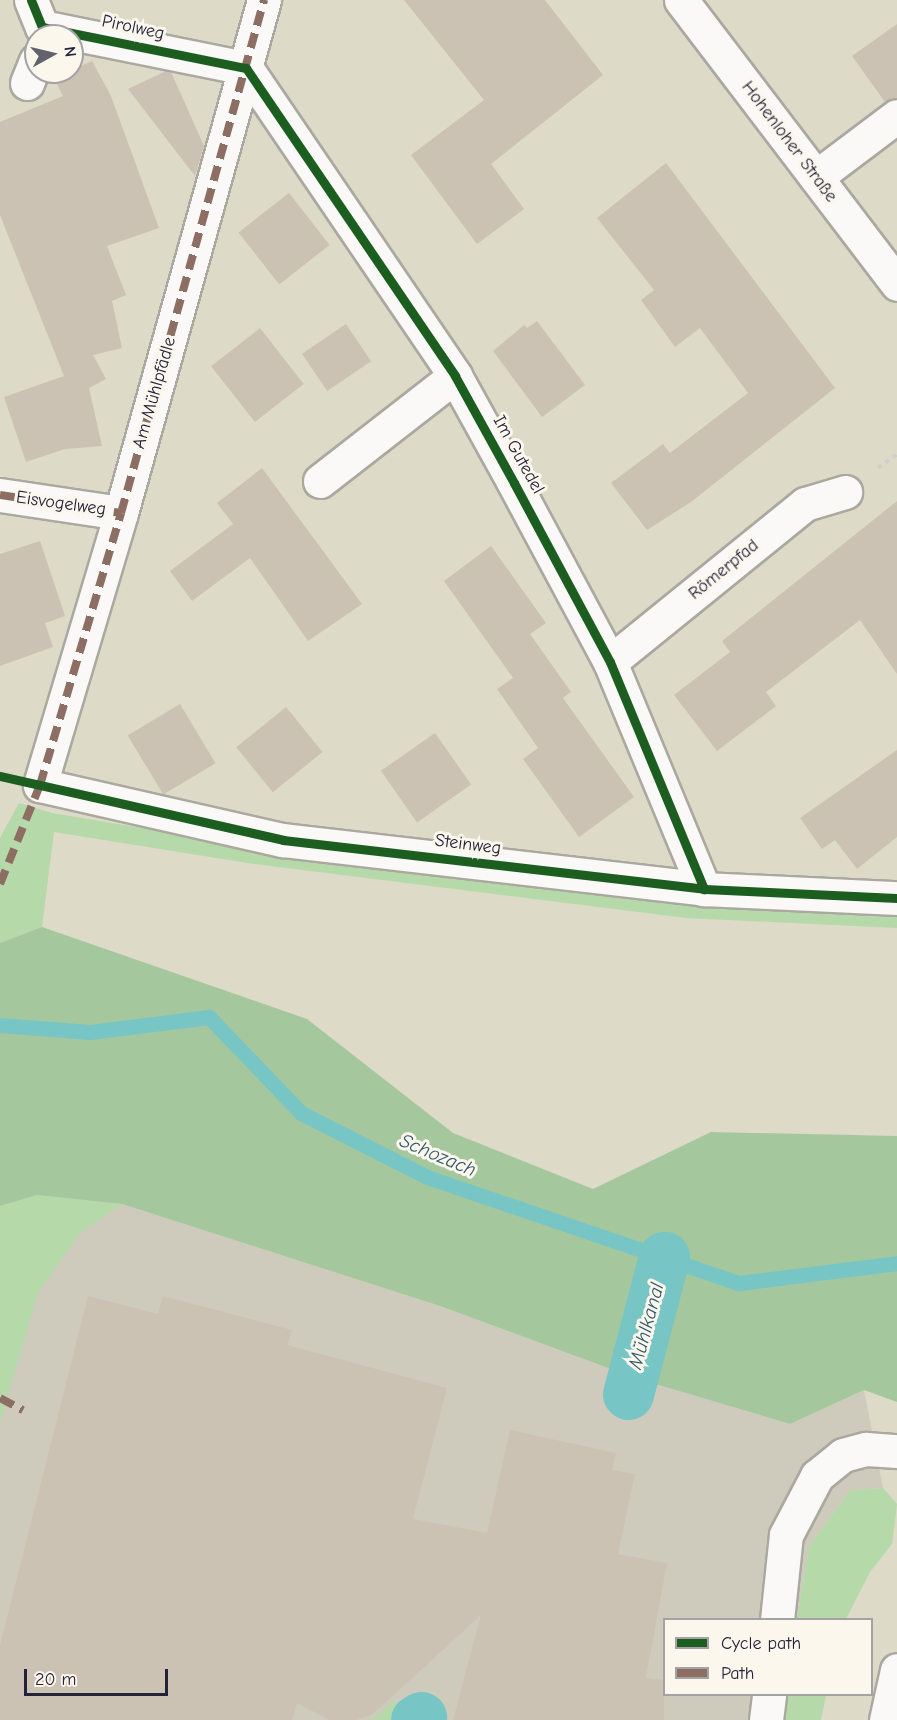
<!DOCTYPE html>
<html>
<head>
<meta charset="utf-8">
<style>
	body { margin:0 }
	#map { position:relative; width:897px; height:1720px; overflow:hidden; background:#dddac7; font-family:"Comic Neue",sans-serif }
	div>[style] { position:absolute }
	.industrial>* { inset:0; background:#cecbbc }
	.green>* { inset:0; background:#b5d9a9 }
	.forest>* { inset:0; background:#a5c79d }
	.stream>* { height:15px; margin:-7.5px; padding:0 7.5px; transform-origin:7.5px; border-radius:7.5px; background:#78c5c5 }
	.canal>* { height:51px; margin:-25.5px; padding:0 25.5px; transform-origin:25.5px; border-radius:25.5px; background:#78c5c5 }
	.building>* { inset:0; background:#ccc2b4; transform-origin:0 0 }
	.path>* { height:4px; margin-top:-2px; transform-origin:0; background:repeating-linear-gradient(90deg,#cfcfcb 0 4.5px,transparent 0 9px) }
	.roads { filter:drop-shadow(2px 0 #aaa89f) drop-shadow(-2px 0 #aaa89f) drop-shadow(0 2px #aaa89f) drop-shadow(0 -2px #aaa89f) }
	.minor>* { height:33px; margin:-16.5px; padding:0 16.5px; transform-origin:16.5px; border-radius:16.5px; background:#faf9f7 }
	.quiet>* { height:8px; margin-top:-4px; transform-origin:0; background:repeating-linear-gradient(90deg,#8d6e63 0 15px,transparent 0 23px) }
	.cycleway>* { height:9px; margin:-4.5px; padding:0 4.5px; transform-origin:4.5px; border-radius:4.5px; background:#1b5e20 }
	span { translate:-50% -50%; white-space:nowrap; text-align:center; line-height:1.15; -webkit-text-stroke:6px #fbf7ec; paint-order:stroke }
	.street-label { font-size:18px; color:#22223b }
	.water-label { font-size:20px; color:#31586b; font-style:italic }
	.legend { position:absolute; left:663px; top:1618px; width:210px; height:78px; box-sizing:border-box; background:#fbf7ec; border:2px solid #a4a2a5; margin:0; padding:8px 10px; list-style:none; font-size:18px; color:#22223b }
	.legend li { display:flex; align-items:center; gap:12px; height:30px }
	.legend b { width:30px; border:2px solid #a4a2a5 }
	.north { position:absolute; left:24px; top:24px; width:60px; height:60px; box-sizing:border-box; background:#fbf7ec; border:2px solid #a4a2a5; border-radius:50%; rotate:82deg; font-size:16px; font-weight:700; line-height:24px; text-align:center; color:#22223b }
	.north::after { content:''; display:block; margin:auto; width:21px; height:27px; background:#63626c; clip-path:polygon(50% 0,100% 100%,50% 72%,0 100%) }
	.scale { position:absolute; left:24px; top:1669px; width:144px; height:27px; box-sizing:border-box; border:3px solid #22223b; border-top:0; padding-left:8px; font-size:18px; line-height:21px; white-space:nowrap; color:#22223b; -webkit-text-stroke:4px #fbf7ec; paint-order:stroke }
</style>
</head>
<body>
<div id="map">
	<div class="industrial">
		<i style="clip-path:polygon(36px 1195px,122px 1204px,440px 1306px,635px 1378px,790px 1424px,864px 1390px,883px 1488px,850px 1490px,809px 1547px,797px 1619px,664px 1620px,664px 1694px,784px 1695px,781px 1720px,0 1720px,0 1206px)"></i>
	</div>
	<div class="green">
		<i style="clip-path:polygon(19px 803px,52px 813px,278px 851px,503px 884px,689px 900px,897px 912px,897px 928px,686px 918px,254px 864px,54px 832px,42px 927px,0 943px,0 838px)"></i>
		<i style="clip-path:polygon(36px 1195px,122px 1204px,79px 1234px,38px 1293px,0 1422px,0 1206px)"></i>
		<i style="clip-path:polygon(883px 1488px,897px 1504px,892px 1544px,870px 1572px,846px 1619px,797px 1619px,809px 1547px,850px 1490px)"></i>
		<i style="clip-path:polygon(784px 1695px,826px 1695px,821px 1720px,781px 1720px)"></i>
		<i style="clip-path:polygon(393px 1702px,423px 1720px,371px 1720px)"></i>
	</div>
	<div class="forest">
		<i style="clip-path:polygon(42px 927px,307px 1019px,453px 1133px,593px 1189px,711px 1132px,897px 1136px,897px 1402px,864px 1390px,790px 1424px,635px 1378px,440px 1306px,122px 1204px,37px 1195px,0 1206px,0 943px)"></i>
	</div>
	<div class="stream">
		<i style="left:0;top:1025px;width:90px;rotate:4.4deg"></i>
		<i style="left:90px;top:1032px;width:120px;rotate:-7.2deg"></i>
		<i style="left:209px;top:1017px;width:133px;rotate:46.2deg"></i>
		<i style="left:301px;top:1113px;width:141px;rotate:26.9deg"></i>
		<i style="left:427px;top:1177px;width:330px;rotate:18.8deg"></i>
		<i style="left:739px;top:1283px;width:159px;rotate:-7.2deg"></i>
	</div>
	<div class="canal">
		<i style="left:628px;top:1394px;width:142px;rotate:-75.3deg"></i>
		<i style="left:416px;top:1720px;width:6px;rotate:-31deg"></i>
	</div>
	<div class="building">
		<i style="clip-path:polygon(404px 0,545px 0,603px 75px,491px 164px,524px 209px,477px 244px,411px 155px,484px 100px)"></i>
		<i style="clip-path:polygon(897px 24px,897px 98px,885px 102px,852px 56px)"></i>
		<i style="clip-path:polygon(92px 61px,111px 96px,159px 228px,107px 246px,126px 295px,112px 301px,122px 348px,93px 355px,106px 379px,89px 388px,102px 446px,65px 449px,26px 462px,4px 397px,64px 376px,0 215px,0 122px,63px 96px,54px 78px)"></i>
		<i style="clip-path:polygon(166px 71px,171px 72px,204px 146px,195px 176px,128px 89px)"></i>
		<i style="clip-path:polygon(666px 163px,835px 388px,691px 502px,647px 530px,611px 483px,663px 444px,670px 453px,748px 393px,700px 328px,675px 347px,641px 300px,654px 290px,597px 218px)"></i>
		<i style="left:289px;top:193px;width:66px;height:64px;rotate:52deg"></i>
		<i style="clip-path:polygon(537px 321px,585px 385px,542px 417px,493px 351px,524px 325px,527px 328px)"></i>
		<i style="left:346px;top:324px;width:45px;height:53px;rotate:56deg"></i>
		<i style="left:260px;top:328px;width:71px;height:62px;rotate:52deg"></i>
		<i style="clip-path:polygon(262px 468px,362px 604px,308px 641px,250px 558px,192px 601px,170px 571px,233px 524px,217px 503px)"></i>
		<i style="clip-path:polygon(897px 501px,897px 674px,860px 620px,766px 692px,776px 706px,717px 751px,674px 695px,730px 652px,722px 641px)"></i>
		<i style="clip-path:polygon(40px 541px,65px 616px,45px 623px,53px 647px,0 666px,0 554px)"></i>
		<i style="clip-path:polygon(491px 546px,546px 623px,530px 634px,571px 692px,563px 698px,634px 797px,579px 837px,523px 759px,538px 748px,497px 689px,513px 678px,444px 581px)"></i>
		<i style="left:180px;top:704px;width:69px;height:61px;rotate:59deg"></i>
		<i style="left:286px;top:707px;width:58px;height:64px;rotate:51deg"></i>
		<i style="left:435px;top:733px;width:63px;height:66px;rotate:55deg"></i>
		<i style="clip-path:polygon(897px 750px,897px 837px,857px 869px,835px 840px,822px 849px,800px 818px)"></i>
		<i style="clip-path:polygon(88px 1296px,158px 1314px,163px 1296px,292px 1330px,287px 1345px,447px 1388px,413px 1519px,487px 1533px,510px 1430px,616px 1453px,612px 1470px,635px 1474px,618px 1554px,667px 1563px,646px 1678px,664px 1680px,664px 1720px,453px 1720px,481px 1615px,373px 1714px,356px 1720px,330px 1720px,297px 1703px,292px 1720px,0 1720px,0 1645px)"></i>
	</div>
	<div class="path">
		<i style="left:878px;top:468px;width:24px;rotate:-36deg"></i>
	</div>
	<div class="roads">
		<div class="minor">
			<i style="left:31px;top:0;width:29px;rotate:68deg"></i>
			<i style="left:42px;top:27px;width:208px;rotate:11.4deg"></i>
			<i style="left:246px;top:68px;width:372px;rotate:55.8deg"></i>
			<i style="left:455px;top:376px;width:122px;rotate:61.1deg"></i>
			<i style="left:514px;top:483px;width:203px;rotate:61.8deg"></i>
			<i style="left:610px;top:662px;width:246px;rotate:67.5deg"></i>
			<i style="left:264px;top:0;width:533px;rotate:105.58deg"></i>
			<i style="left:121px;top:513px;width:284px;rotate:106.6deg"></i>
			<i style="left:40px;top:785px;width:249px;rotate:12.8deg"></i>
			<i style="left:283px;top:840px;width:424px;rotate:6.6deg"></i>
			<i style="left:704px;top:889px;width:193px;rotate:2.7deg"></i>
			<i style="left:681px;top:0;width:357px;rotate:52.7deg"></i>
			<i style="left:27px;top:83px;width:24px;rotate:-68deg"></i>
			<i style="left:816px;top:177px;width:101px;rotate:-37deg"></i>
			<i style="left:320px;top:481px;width:171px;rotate:-37.9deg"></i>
			<i style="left:0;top:495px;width:122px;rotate:8.5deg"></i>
			<i style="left:610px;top:662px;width:251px;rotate:-39deg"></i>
			<i style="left:805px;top:504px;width:42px;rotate:-16.7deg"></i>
			<i style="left:777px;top:1620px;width:85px;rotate:-84deg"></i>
			<i style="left:786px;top:1535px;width:67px;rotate:-62.3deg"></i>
			<i style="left:817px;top:1476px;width:33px;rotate:-39deg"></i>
			<i style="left:843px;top:1455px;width:24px;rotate:-15deg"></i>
			<i style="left:866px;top:1449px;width:31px;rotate:4deg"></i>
			<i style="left:766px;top:1720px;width:26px;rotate:-83deg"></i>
			<i style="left:886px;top:1720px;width:51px;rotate:-77.6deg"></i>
		</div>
	</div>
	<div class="quiet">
		<i style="left:0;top:495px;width:122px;rotate:8.5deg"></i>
		<i style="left:0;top:884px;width:107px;rotate:-68deg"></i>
		<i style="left:40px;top:785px;width:284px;rotate:-73.4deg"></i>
		<i style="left:121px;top:513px;width:533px;rotate:-74.42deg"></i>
		<i style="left:0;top:1398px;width:26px;rotate:28deg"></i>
	</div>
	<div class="cycleway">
		<i style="left:31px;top:0;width:29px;rotate:68deg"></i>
		<i style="left:42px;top:27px;width:208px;rotate:11.4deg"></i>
		<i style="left:246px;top:68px;width:372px;rotate:55.8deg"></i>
		<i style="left:455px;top:376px;width:122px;rotate:61.1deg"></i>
		<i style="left:514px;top:483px;width:203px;rotate:61.8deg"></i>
		<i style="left:610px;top:662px;width:246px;rotate:67.5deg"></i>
		<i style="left:0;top:776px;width:290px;rotate:12.7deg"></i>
		<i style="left:283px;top:840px;width:424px;rotate:6.6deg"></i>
		<i style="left:704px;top:889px;width:193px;rotate:2.7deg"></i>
	</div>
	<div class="street-label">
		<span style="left:133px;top:28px;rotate:12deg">Pirolweg</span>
		<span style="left:789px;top:142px;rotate:53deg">Hohenloher Straße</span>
		<span style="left:155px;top:393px;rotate:-74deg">Am Mühlpfädle</span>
		<span style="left:518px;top:455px;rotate:61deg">Im Gutedel</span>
		<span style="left:61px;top:504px;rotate:8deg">Eisvogelweg</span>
		<span style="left:724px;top:570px;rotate:-39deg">Römerpfad</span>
		<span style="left:468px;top:845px;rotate:7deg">Steinweg</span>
	</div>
	<div class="water-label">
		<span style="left:438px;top:1155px;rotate:23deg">Schozach</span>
		<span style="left:646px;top:1326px;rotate:-75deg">Mühlkanal</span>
	</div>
	<ul class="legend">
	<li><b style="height:8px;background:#1b5e20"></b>Cycle path</li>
	<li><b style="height:8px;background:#8d6e63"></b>Path</li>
	</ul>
	<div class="north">N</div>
	<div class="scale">20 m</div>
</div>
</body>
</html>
